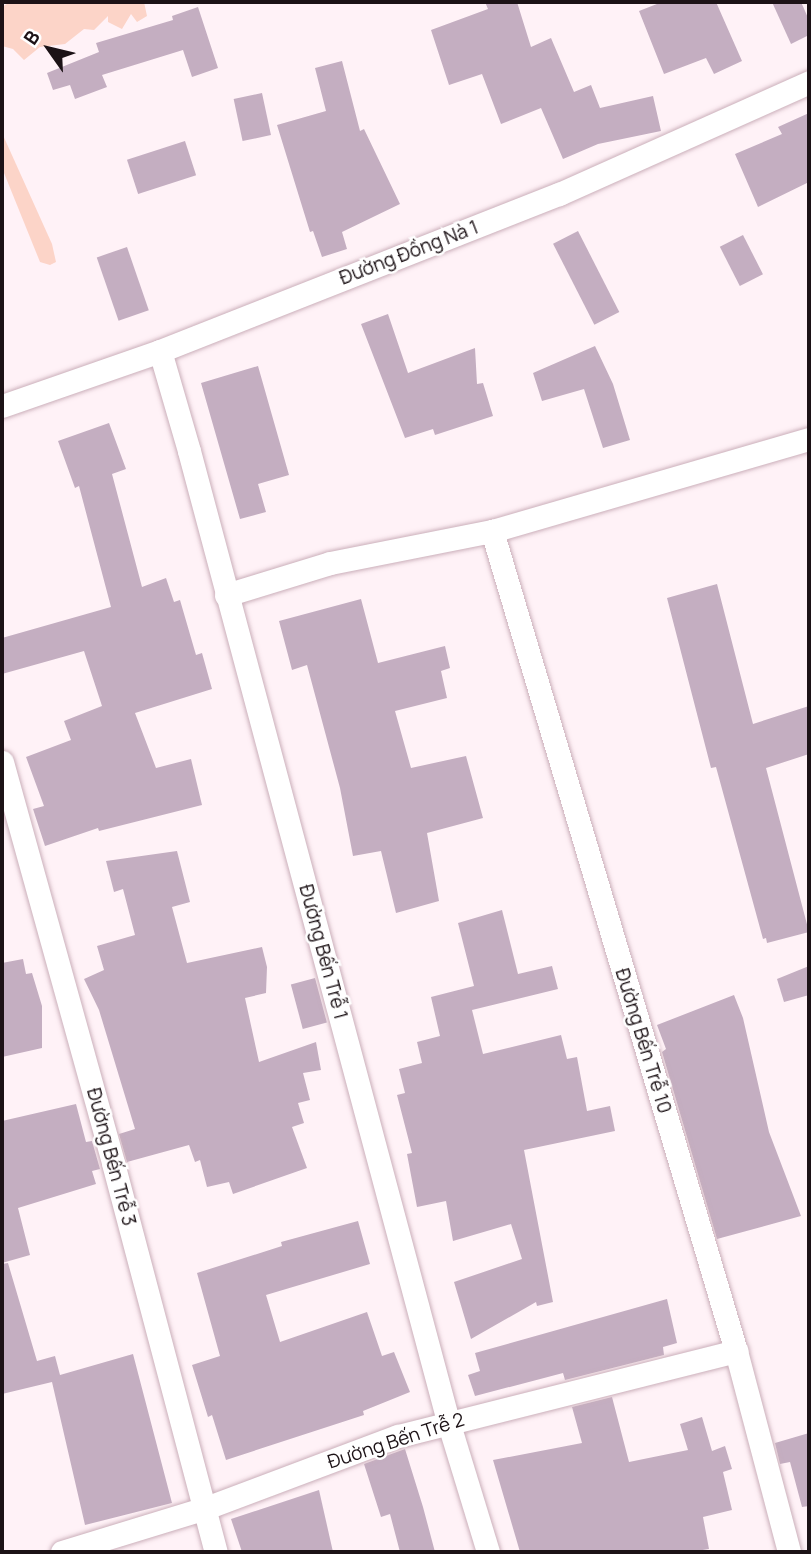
<!DOCTYPE html>
<html>
<head>
<meta charset="utf-8">
<style>
  body { margin:0 }
  #map { position:relative; width:811px; height:1554px; overflow:hidden; background:#fff2f7; font-family:Manrope,sans-serif }
  div>[style] { position:absolute }
  .green>* { inset:0; background:#fcd4c8 }
  .building>* { inset:0; background:#c4aec1; transform-origin:0 0 }
  .roads { filter:drop-shadow(0 0 2px #cbafba) drop-shadow(0 0 2px #cbafba) }
  .minor>* { height:23px; margin:-11.5px; padding:0 11.5px; transform-origin:11.5px; border-radius:11.5px; background:#fff }
  span { translate:-50% -50%; white-space:nowrap; text-align:center; line-height:1.15; -webkit-text-stroke:5px #fff; paint-order:stroke }
  .street-label { font-size:19px; color:#1c1216 }
  .frame { position:absolute; inset:0; border:4px solid #1c1216; pointer-events:none }
  .north { position:absolute; left:14px; top:14px; width:70px; height:70px; -webkit-text-stroke:5px #fff; paint-order:stroke; rotate:304deg; font-size:19px; font-weight:700; line-height:28px; text-align:center; color:#1c1216 }
  .north::after { content:''; display:block; margin:auto; width:24px; height:32px; background:#1c1216; clip-path:polygon(50% 0,100% 100%,50% 72%,0 100%) }
</style>
</head>
<body>
<div id="map">
  <div class="green">
    <div style="clip-path:polygon(10px 2px,144px 2px,147px 16px,137px 22px,131px 14px,122px 29px,108px 22px,108px 16px,94px 30px,84px 29px,65px 44px,40px 47px,24px 60px,13px 49px,2px 46px,2px 7px)"></div>
    <div style="clip-path:polygon(2px 133px,52px 244px,56px 262px,50px 265px,40px 262px,2px 168px)"></div>
  </div>
  <div class="building">
    <div style="clip-path:polygon(485px 2px,517px 2px,531px 47px,551px 38px,574px 92px,591px 85px,600px 108px,653px 96px,661px 131px,598px 144px,563px 159px,541px 108px,501px 124px,482px 74px,449px 85px,431px 30px,488px 9px)"></div>
    <div style="clip-path:polygon(662px 2px,716px 2px,742px 61px,714px 74px,706px 58px,664px 74px,639px 11px)"></div>
    <div style="clip-path:polygon(772px 2px,801px 2px,809px 20px,809px 35px,791px 44px)"></div>
    <div style="clip-path:polygon(198px 7px,218px 68px,192px 77px,183px 50px,102px 75px,107px 87px,75px 99px,70px 85px,53px 90px,47px 73px,99px 52px,96px 43px,173px 20px,172px 16px)"></div>
    <div style="clip-path:polygon(342px 61px,360px 131px,364px 129px,400px 204px,342px 232px,347px 249px,322px 257px,313px 231px,310px 232px,277px 125px,326px 111px,315px 68px)"></div>
    <div style="left:262px;top:93px;width:43px;height:29px;rotate:78deg"></div>
    <div style="clip-path:polygon(809px 113px,809px 182px,758px 207px,735px 154px,782px 134px,778px 127px)"></div>
    <div style="left:185px;top:141px;width:36px;height:61px;rotate:72deg"></div>
    <div style="left:578px;top:231px;width:91px;height:28px;rotate:63deg"></div>
    <div style="left:743px;top:235px;width:44px;height:26px;rotate:63deg"></div>
    <div style="left:127px;top:247px;width:67px;height:32px;rotate:71deg"></div>
    <div style="clip-path:polygon(388px 314px,408px 373px,475px 348px,477px 384px,483px 383px,493px 416px,435px 435px,433px 429px,405px 438px,361px 324px)"></div>
    <div style="clip-path:polygon(595px 346px,613px 384px,630px 440px,603px 448px,584px 389px,542px 401px,533px 373px)"></div>
    <div style="clip-path:polygon(258px 366px,289px 475px,258px 484px,266px 512px,240px 519px,201px 383px)"></div>
    <div style="clip-path:polygon(109px 423px,126px 469px,112px 474px,142px 587px,166px 578px,174px 602px,180px 600px,196px 655px,202px 653px,212px 689px,135px 713px,156px 768px,191px 759px,202px 805px,99px 831px,98px 828px,45px 846px,33px 809px,44px 806px,26px 757px,71px 740px,64px 721px,102px 706px,84px 651px,2px 674px,2px 638px,111px 607px,79px 486px,75px 488px,58px 441px)"></div>
    <div style="clip-path:polygon(717px 584px,753px 724px,809px 706px,809px 754px,766px 768px,809px 932px,767px 943px,766px 938px,763px 939px,716px 767px,711px 768px,667px 598px)"></div>
    <div style="clip-path:polygon(361px 599px,378px 663px,445px 646px,450px 668px,441px 671px,447px 698px,395px 711px,411px 768px,466px 756px,483px 818px,427px 833px,439px 901px,396px 913px,381px 851px,353px 856px,340px 788px,307px 665px,292px 670px,279px 621px)"></div>
    <div style="clip-path:polygon(177px 851px,190px 902px,172px 907px,187px 963px,262px 947px,267px 967px,266px 993px,245px 998px,259px 1062px,316px 1042px,321px 1070px,303px 1073px,310px 1100px,298px 1103px,304px 1123px,292px 1127px,307px 1168px,233px 1194px,229px 1182px,207px 1187px,200px 1160px,195px 1162px,189px 1145px,127px 1162px,119px 1134px,135px 1129px,99px 1010px,84px 979px,104px 970px,97px 946px,135px 935px,123px 889px,114px 892px,106px 861px)"></div>
    <div style="clip-path:polygon(502px 910px,518px 974px,552px 966px,558px 989px,472px 1010px,483px 1054px,561px 1035px,567px 1059px,577px 1057px,587px 1111px,610px 1106px,615px 1131px,524px 1150px,553px 1302px,537px 1306px,536px 1302px,471px 1339px,454px 1282px,522px 1259px,511px 1224px,453px 1241px,446px 1201px,417px 1207px,407px 1154px,412px 1153px,397px 1095px,405px 1093px,399px 1069px,422px 1063px,417px 1042px,440px 1036px,431px 997px,474px 986px,458px 923px)"></div>
    <div style="clip-path:polygon(23px 959px,26px 974px,32px 973px,42px 1006px,42px 1048px,2px 1057px,2px 963px)"></div>
    <div style="clip-path:polygon(809px 966px,809px 995px,784px 1002px,777px 979px)"></div>
    <div style="left:315px;top:978px;width:46px;height:25px;rotate:75deg"></div>
    <div style="clip-path:polygon(734px 995px,743px 1018px,769px 1132px,801px 1216px,717px 1239px,662px 1052px,666px 1049px,657px 1025px)"></div>
    <div style="clip-path:polygon(76px 1104px,86px 1142px,92px 1141px,100px 1169px,92px 1171px,96px 1184px,18px 1208px,30px 1255px,2px 1263px,2px 1121px)"></div>
    <div style="clip-path:polygon(358px 1221px,370px 1264px,266px 1295px,280px 1342px,367px 1312px,382px 1356px,394px 1352px,410px 1392px,363px 1411px,364px 1415px,226px 1460px,212px 1415px,208px 1417px,192px 1365px,220px 1356px,197px 1273px,282px 1246px,281px 1242px)"></div>
    <div style="clip-path:polygon(8px 1263px,37px 1361px,55px 1356px,60px 1375px,133px 1354px,172px 1503px,85px 1525px,52px 1382px,2px 1394px,2px 1264px)"></div>
    <div style="clip-path:polygon(667px 1299px,677px 1343px,663px 1347px,664px 1355px,565px 1380px,563px 1373px,475px 1396px,468px 1375px,480px 1371px,475px 1353px)"></div>
    <div style="clip-path:polygon(612px 1397px,629px 1462px,688px 1450px,680px 1424px,702px 1417px,712px 1451px,725px 1446px,732px 1469px,723px 1472px,732px 1510px,703px 1517px,709px 1549px,690px 1552px,520px 1552px,493px 1460px,582px 1443px,572px 1407px)"></div>
    <div style="clip-path:polygon(809px 1433px,809px 1506px,802px 1507px,790px 1462px,780px 1464px,775px 1443px)"></div>
    <div style="clip-path:polygon(405px 1449px,423px 1507px,435px 1552px,400px 1552px,390px 1514px,381px 1517px,364px 1464px)"></div>
    <div style="clip-path:polygon(319px 1490px,333px 1552px,242px 1552px,231px 1519px)"></div>
  </div>
  <div class="roads">
    <div class="minor">
      <div style="left:160px;top:351px;width:104px;rotate:73.8deg"></div>
      <div style="left:189px;top:451px;width:1004px;rotate:75.05deg"></div>
      <div style="left:448px;top:1421px;width:137px;rotate:73deg"></div>
      <div style="left:2px;top:406px;width:167px;rotate:-19.2deg"></div>
      <div style="left:160px;top:351px;width:429px;rotate:-21.5deg"></div>
      <div style="left:559px;top:194px;width:274px;rotate:-24.1deg"></div>
      <div style="left:492px;top:531px;width:856px;rotate:73.43deg"></div>
      <div style="left:736px;top:1351px;width:208px;rotate:75.2deg"></div>
      <div style="left:226px;top:595px;width:109px;rotate:-17.1deg"></div>
      <div style="left:330px;top:563px;width:165px;rotate:-11.2deg"></div>
      <div style="left:492px;top:531px;width:330px;rotate:-16.2deg"></div>
      <div style="left:2px;top:762px;width:416px;rotate:74.5deg"></div>
      <div style="left:113px;top:1163px;width:402px;rotate:75.2deg"></div>
      <div style="left:62px;top:1552px;width:151px;rotate:-17deg"></div>
      <div style="left:206px;top:1508px;width:205px;rotate:-20.6deg"></div>
      <div style="left:398px;top:1436px;width:349px;rotate:-14.1deg"></div>
    </div>
  </div>
  <div class="street-label">
    <span style="left:409px;top:253px;rotate:-21deg">Đường Đồng Nà 1</span>
    <span style="left:323px;top:952px;rotate:75deg">Đường Bến Trễ 1</span>
    <span style="left:643px;top:1041px;rotate:73deg">Đường Bến Trễ 10</span>
    <span style="left:111px;top:1157px;rotate:75deg">Đường Bến Trễ 3</span>
    <span style="left:396px;top:1441px;rotate:-18deg">Đường Bến Trễ 2</span>
  </div>
  <div class="frame"></div>
  <div class="north">B</div>
</div>
</body>
</html>
